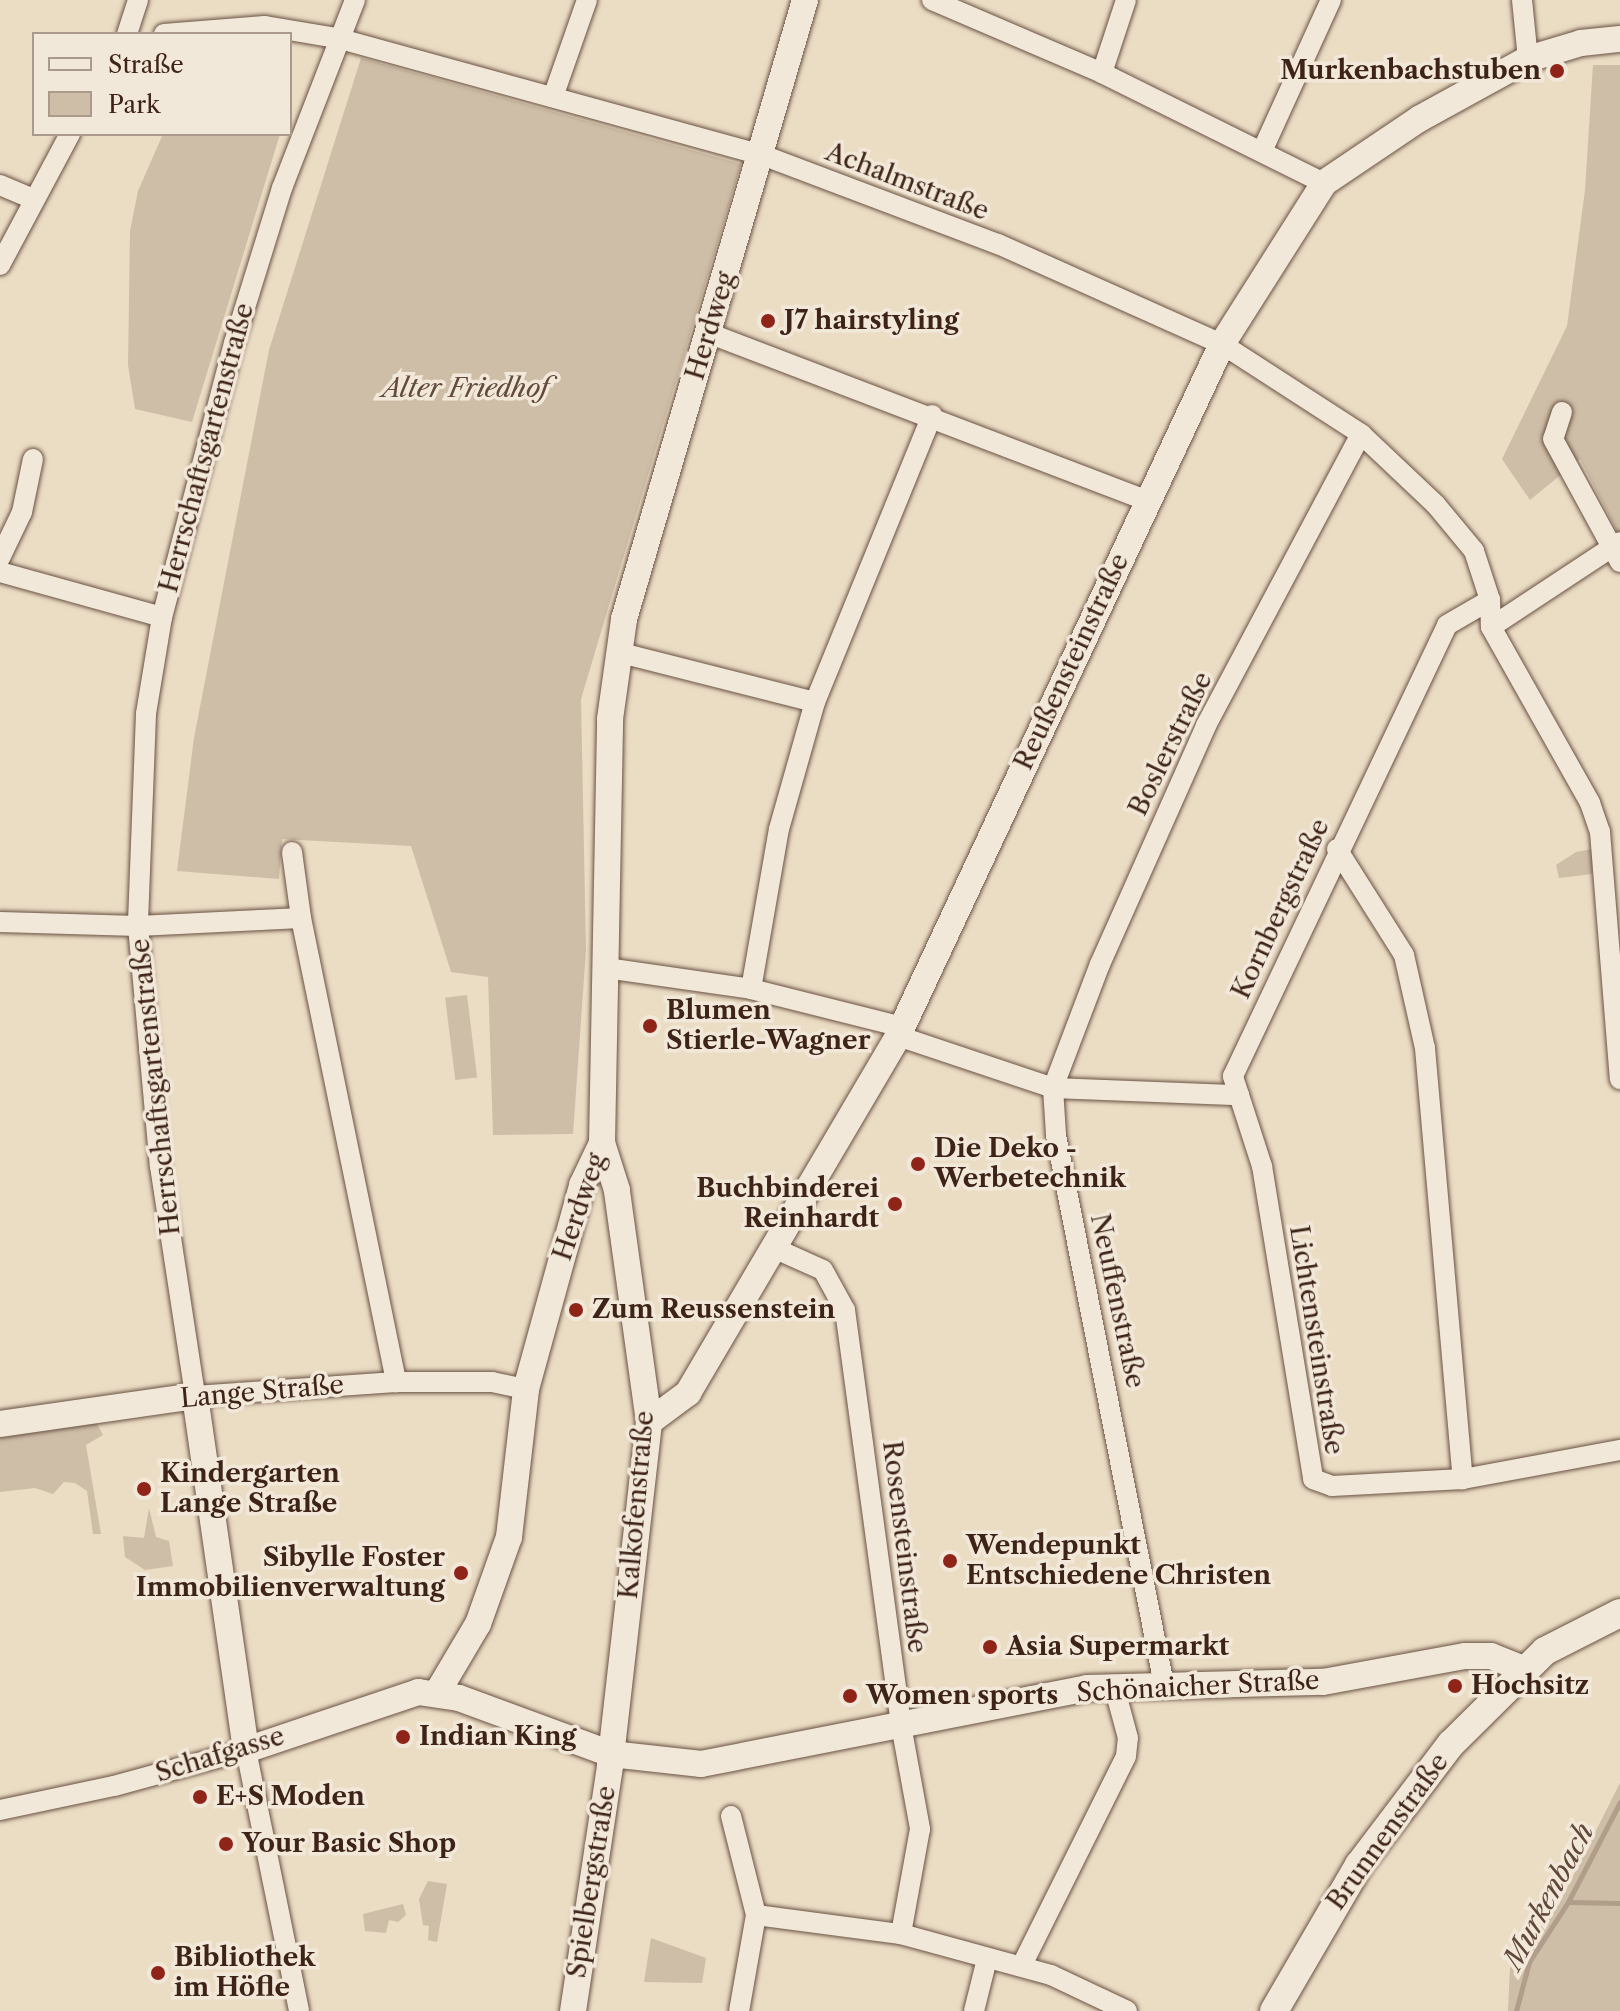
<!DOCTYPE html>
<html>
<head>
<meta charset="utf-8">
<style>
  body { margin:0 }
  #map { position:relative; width:1620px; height:2011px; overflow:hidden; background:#ebdcc4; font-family:"Libre Caslon Text",serif }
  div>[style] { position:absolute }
  .green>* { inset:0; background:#cebda7; transform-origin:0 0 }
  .stream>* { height:5px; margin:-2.5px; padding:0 2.5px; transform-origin:2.5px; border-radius:2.5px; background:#b09d8a }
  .roads { filter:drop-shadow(0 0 2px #695243) drop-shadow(0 0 2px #695243) }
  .minor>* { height:20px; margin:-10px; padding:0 10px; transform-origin:10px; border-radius:10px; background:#f2e8d9 }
  .tertiary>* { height:26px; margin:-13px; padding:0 13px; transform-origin:13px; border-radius:13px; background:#f2e8d9 }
  .secondary>* { height:28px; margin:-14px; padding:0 14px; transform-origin:14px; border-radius:14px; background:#f2e8d9 }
  .dots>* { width:22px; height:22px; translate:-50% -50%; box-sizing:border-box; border:4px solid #f2e8d9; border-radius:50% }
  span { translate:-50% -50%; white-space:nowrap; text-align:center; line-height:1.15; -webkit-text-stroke:7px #f2e8d9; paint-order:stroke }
  .poi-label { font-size:26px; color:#3e2418; font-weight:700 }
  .right { translate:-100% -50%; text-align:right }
  .left { translate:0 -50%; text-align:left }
  .street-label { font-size:26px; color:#3e2418 }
  .park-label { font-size:26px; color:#624a3c; font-style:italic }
  .water-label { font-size:28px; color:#60483a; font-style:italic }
  .legend { position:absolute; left:32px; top:32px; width:260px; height:104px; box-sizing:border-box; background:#f2e8d9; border:2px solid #aa9a8c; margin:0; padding:10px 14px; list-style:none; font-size:24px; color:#3e2418 }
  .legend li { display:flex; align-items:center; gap:16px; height:40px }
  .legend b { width:40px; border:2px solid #aa9a8c }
</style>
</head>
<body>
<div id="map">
  <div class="green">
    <div style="clip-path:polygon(361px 58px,741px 164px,581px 699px,586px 950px,573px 1134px,493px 1135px,488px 977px,451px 972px,411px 846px,282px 839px,279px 879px,177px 871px,194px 738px,269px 350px)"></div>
    <div style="clip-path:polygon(1593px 65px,1620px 65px,1620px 537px,1580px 459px,1530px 500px,1502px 459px,1567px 326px,1585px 190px)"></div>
    <div style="clip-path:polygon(163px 134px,280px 134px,192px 422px,135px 409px,128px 365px,130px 231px,138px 191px)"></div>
    <div style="clip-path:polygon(1592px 849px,1592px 874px,1559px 878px,1556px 865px,1576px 852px)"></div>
    <div style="left:467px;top:995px;width:83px;height:22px;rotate:83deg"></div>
    <div style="clip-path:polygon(96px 1422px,103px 1435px,86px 1445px,101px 1534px,93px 1534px,87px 1491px,75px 1483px,64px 1482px,53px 1494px,35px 1488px,0 1492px,0 1437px)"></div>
    <div style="clip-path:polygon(149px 1508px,156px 1537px,169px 1541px,173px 1566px,145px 1570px,125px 1557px,123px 1536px,144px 1538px)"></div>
    <div style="clip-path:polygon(1620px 1783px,1620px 2011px,1508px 2011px,1510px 1968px,1561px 1900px)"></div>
    <div style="clip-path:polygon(428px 1881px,447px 1884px,437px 1942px,428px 1940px,429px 1926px,423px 1925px,419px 1899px)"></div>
    <div style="clip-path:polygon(403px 1904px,406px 1915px,398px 1922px,389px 1920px,386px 1933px,365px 1931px,363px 1914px)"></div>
    <div style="clip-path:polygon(651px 1938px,706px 1958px,702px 1983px,644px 1982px)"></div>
  </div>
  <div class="stream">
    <div style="left:1569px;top:1902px;width:51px;rotate:1.1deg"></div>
    <div style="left:1516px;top:2011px;width:51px;rotate:-75.1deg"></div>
    <div style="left:1529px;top:1962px;width:72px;rotate:-57deg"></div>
    <div style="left:1568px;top:1902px;width:113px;rotate:-62.5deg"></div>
  </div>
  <div class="roads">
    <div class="minor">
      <div style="left:355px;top:0;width:202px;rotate:111.2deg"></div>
      <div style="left:282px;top:188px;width:162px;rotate:107.2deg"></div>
      <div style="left:234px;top:343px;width:283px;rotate:104.7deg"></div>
      <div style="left:162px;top:617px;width:98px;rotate:99.4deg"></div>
      <div style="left:146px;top:714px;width:212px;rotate:92.2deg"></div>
      <div style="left:138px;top:926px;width:241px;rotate:84.8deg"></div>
      <div style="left:160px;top:1166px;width:233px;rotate:81.3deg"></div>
      <div style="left:195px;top:1396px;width:201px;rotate:-4deg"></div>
      <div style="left:396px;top:1382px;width:96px"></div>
      <div style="left:492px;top:1382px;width:35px;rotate:12deg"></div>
      <div style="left:932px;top:0;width:185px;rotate:23.2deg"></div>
      <div style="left:1102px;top:73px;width:248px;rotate:26.4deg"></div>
      <div style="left:1522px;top:0;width:59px;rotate:84.2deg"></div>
      <div style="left:127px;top:34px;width:36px;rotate:-72deg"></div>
      <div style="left:164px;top:34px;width:101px;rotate:-4.5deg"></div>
      <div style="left:265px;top:26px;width:73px;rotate:9.5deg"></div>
      <div style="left:337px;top:38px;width:441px;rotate:15.4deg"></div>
      <div style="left:762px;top:155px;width:252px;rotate:20.7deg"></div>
      <div style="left:998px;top:244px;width:245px;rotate:24.1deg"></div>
      <div style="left:1222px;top:344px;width:166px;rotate:32.9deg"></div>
      <div style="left:1361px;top:434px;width:103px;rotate:43.4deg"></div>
      <div style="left:1436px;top:505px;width:60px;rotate:50.4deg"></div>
      <div style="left:1474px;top:551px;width:52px;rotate:71.9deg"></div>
      <div style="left:1490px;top:600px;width:27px;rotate:88deg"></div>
      <div style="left:1491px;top:627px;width:202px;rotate:60.6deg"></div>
      <div style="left:1590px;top:803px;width:31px;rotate:71deg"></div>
      <div style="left:1600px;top:832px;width:248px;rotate:85.4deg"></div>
      <div style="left:1102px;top:73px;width:77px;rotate:-71.8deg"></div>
      <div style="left:553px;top:97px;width:103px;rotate:-70.7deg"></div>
      <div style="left:1263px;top:149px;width:164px;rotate:-65.5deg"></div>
      <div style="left:0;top:185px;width:36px;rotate:23deg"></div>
      <div style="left:0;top:265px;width:149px;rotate:-61.9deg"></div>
      <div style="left:708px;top:333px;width:469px;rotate:20.9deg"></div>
      <div style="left:1562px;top:412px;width:28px;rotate:108deg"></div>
      <div style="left:1553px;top:439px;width:140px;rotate:61.4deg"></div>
      <div style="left:1361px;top:434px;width:331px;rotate:118deg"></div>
      <div style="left:1206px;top:726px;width:261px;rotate:114deg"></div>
      <div style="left:1100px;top:964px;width:133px;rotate:110.8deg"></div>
      <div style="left:1053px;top:1088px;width:186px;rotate:2.2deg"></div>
      <div style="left:1239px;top:1095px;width:20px;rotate:-108deg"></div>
      <div style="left:1233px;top:1076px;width:499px;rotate:-64.6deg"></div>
      <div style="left:1447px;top:625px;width:50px;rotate:-30.2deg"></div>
      <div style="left:0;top:558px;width:51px;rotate:-64.4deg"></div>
      <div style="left:22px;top:512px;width:54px;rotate:-78.3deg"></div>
      <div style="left:0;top:572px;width:168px;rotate:15.5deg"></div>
      <div style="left:1491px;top:627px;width:154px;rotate:-33.4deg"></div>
      <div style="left:617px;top:652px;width:204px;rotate:14.2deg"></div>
      <div style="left:1337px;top:849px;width:125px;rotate:57.7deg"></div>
      <div style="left:1404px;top:955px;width:95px;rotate:77.3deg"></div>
      <div style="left:1425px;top:1048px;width:433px;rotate:85deg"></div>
      <div style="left:292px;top:852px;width:67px;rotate:82.2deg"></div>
      <div style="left:0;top:922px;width:138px;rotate:1.7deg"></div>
      <div style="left:138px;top:926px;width:163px;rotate:-2.8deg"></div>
      <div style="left:301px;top:918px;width:474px;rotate:78.4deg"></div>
      <div style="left:606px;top:968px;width:147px;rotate:8.2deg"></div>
      <div style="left:751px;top:989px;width:156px;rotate:14.1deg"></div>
      <div style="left:751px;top:989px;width:162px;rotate:-80.1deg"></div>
      <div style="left:779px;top:829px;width:132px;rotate:-74.2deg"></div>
      <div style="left:815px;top:702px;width:310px;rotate:-67.8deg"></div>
      <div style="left:898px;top:1036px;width:163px;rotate:18.5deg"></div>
      <div style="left:1053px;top:1088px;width:47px;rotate:86.3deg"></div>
      <div style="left:1056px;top:1135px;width:561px;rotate:78.89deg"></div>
      <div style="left:1239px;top:1095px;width:75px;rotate:72.1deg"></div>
      <div style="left:1262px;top:1166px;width:317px;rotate:80.7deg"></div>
      <div style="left:1313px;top:1479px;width:20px;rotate:20deg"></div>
      <div style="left:1332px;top:1486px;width:131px;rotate:-3.1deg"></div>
      <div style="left:1463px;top:1479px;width:160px;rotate:-10.5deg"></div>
      <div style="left:776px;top:1249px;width:51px;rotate:24.1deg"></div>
      <div style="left:823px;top:1270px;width:46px;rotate:61.2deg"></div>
      <div style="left:845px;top:1310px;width:419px;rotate:82.3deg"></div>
      <div style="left:901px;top:1725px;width:106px;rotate:79.6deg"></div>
      <div style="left:920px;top:1829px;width:107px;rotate:100.3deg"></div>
      <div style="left:0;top:1810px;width:116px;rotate:-11.9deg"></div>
      <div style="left:114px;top:1786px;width:137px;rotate:-15.3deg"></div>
      <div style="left:246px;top:1750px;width:266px;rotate:78.5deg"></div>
      <div style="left:731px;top:1816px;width:102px;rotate:75.8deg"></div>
      <div style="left:756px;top:1915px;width:97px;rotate:100deg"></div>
      <div style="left:756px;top:1915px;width:146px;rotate:7.5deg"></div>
      <div style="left:901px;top:1934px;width:156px;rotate:15.3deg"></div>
      <div style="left:1051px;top:1975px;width:84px;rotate:25.3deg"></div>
      <div style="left:1022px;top:1965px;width:233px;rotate:-63.5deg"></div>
      <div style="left:1126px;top:1756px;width:18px;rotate:-84deg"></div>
      <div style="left:1128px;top:1738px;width:54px;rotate:-105.1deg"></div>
      <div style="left:974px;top:2011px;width:54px;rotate:-76deg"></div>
    </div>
    <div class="tertiary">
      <div style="left:649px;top:1422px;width:49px;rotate:-36.6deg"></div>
      <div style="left:688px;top:1393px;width:414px;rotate:-59.5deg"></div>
      <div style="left:898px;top:1036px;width:764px;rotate:-64.91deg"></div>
      <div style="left:1222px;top:344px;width:191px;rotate:-57.6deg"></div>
      <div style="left:1324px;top:183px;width:115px;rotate:-34deg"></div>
      <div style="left:1419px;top:119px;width:124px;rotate:-28.8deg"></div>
      <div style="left:1528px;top:59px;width:55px;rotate:-16.8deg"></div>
      <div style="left:1581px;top:43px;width:39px;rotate:-6deg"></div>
      <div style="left:0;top:1424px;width:197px;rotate:-8.2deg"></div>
      <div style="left:195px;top:1396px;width:358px;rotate:81.8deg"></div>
      <div style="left:246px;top:1750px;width:182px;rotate:-18.6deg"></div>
      <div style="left:418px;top:1692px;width:41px;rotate:8.3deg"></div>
      <div style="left:459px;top:1698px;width:162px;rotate:20.2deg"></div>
      <div style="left:611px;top:1754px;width:91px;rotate:6.3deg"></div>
      <div style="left:701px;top:1764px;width:393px;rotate:-11.1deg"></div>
      <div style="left:1087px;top:1688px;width:236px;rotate:-1.5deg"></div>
      <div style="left:1323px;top:1682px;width:144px;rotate:-10.4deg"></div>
      <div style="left:1465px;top:1656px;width:26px"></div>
      <div style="left:1491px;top:1656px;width:35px;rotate:22deg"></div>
      <div style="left:437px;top:1693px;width:80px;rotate:-59.3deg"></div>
      <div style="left:478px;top:1624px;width:92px;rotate:-70.4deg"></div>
      <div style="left:509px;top:1537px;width:149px;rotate:-83.4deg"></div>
      <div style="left:526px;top:1389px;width:212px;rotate:-74.6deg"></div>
      <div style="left:582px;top:1185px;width:47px;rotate:-64.5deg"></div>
      <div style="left:602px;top:1143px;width:424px;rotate:-88.9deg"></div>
      <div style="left:610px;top:719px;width:101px;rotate:-82deg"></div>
      <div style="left:624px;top:619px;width:645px;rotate:-73.7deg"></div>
      <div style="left:573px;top:2011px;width:249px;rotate:-81.4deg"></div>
      <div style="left:610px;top:1765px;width:345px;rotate:-83.5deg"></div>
      <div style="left:649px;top:1422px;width:234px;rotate:-97.9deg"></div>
      <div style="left:617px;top:1190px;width:49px;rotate:-107.7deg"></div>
    </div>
    <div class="secondary">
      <div style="left:1274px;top:2011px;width:169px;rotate:-59.8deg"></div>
      <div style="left:1359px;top:1865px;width:152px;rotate:-52.8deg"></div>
      <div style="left:1451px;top:1744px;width:132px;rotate:-44.7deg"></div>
      <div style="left:1545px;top:1651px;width:84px;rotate:-26.9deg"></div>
    </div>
  </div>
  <div class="dots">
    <div style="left:1557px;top:71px;background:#8f2418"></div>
    <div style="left:768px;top:321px;background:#8f2418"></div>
    <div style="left:650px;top:1026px;background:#8f2418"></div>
    <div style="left:918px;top:1164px;background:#8f2418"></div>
    <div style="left:895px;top:1204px;background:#8f2418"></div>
    <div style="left:576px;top:1310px;background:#8f2418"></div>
    <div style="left:144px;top:1489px;background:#8f2418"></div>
    <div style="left:950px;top:1561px;background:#8f2418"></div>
    <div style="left:461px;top:1573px;background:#8f2418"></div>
    <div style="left:990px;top:1647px;background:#8f2418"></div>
    <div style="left:1455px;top:1686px;background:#8f2418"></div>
    <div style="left:850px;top:1696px;background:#8f2418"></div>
    <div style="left:403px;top:1737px;background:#8f2418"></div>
    <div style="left:200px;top:1797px;background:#8f2418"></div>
    <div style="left:226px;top:1844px;background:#8f2418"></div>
    <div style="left:158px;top:1973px;background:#8f2418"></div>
  </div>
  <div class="poi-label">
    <span class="right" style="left:1541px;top:71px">Murkenbachstuben</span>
    <span class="left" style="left:784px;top:321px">J7 hairstyling</span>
    <span class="left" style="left:666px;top:1026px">Blumen<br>Stierle-Wagner</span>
    <span class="left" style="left:934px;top:1164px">Die Deko -<br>Werbetechnik</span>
    <span class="right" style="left:879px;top:1204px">Buchbinderei<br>Reinhardt</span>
    <span class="left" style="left:592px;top:1310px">Zum Reussenstein</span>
    <span class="left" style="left:160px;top:1489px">Kindergarten<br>Lange Straße</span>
    <span class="left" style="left:966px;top:1561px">Wendepunkt<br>Entschiedene Christen</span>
    <span class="right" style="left:445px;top:1573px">Sibylle Foster<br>Immobilienverwaltung</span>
    <span class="left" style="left:1006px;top:1647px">Asia Supermarkt</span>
    <span class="left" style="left:1471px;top:1686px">Hochsitz</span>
    <span class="left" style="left:866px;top:1696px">Women sports</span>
    <span class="left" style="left:419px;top:1737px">Indian King</span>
    <span class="left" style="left:216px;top:1797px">E+S Moden</span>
    <span class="left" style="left:242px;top:1844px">Your Basic Shop</span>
    <span class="left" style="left:174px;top:1973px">Bibliothek<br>im Höfle</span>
  </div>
  <div class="street-label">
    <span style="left:907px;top:182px;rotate:21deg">Achalmstraße</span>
    <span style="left:711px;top:326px;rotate:-73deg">Herdweg</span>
    <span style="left:207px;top:448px;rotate:-75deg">Herrschaftsgartenstraße</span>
    <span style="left:1072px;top:662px;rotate:-65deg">Reußensteinstraße</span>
    <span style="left:1171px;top:744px;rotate:-64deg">Boslerstraße</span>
    <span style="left:1281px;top:909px;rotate:-65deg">Kornbergstraße</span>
    <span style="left:156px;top:1087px;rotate:-96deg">Herrschaftsgartenstraße</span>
    <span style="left:580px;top:1207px;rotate:-71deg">Herdweg</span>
    <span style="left:1117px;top:1301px;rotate:78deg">Neuffenstraße</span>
    <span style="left:1316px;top:1340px;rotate:81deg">Lichtensteinstraße</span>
    <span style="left:262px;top:1392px;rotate:-5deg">Lange Straße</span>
    <span style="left:637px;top:1505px;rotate:-85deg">Kalkofenstraße</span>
    <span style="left:904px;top:1547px;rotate:83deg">Rosensteinstraße</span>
    <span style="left:1198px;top:1687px;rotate:-3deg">Schönaicher Straße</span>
    <span style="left:220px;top:1755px;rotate:-17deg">Schafgasse</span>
    <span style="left:1388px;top:1832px;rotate:-54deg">Brunnenstraße</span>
    <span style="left:592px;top:1882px;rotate:-81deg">Spielbergstraße</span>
  </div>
  <div class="park-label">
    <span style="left:465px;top:389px">Alter Friedhof</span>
  </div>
  <div class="water-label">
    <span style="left:1548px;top:1896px;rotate:-62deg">Murkenbach</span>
  </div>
  <ul class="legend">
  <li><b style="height:10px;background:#f2e8d9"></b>Straße</li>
  <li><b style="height:22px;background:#cebda7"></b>Park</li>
  </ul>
</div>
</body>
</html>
